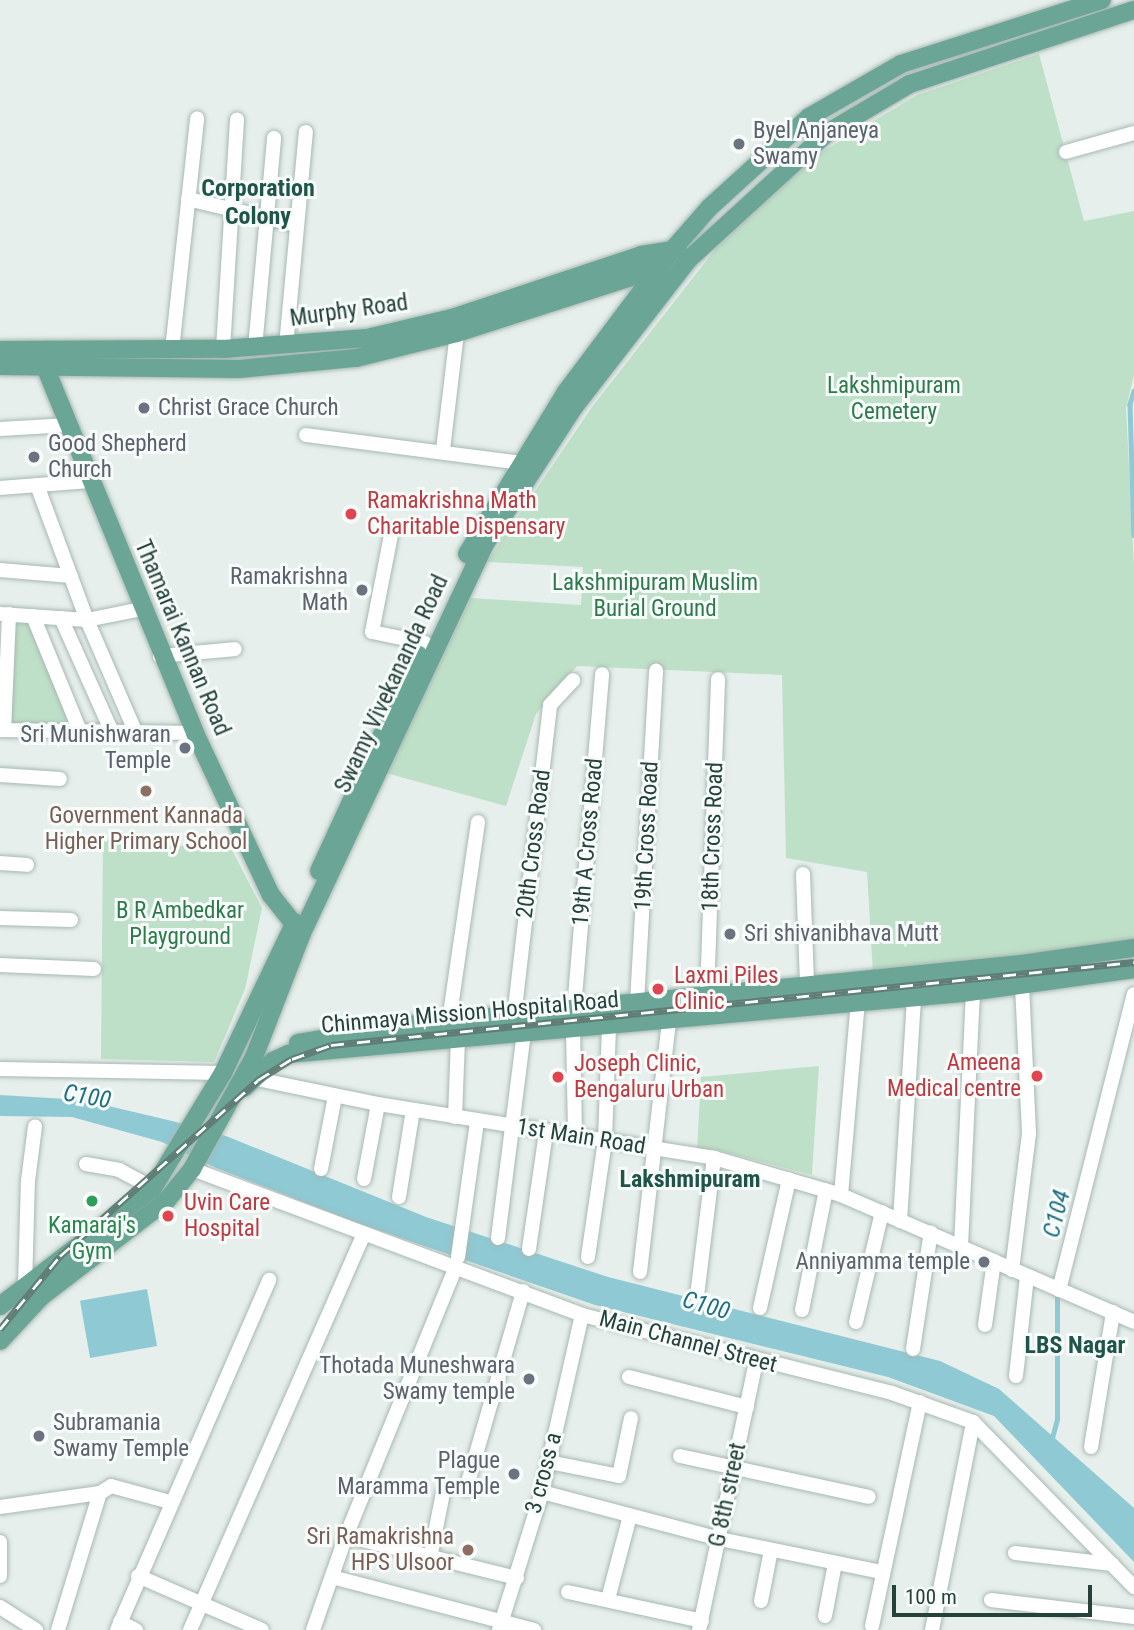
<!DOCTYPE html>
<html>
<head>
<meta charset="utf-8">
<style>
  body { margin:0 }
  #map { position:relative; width:1134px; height:1630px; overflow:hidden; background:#e6efeb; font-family:"Roboto Condensed",sans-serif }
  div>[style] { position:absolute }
  .green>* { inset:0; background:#bfe0c8 }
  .water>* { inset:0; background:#8ec9d4; transform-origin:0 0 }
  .stream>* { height:4.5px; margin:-2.25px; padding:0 2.25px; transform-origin:2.25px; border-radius:2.25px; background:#8ec9d4 }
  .roads { filter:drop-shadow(0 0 2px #a8b8b2) drop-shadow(0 0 2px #a8b8b2) }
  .minor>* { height:14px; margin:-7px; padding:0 7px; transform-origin:7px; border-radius:7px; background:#fff }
  .major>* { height:18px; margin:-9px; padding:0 9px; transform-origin:9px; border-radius:9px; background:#6aa596 }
  .rail>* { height:7px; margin-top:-3.5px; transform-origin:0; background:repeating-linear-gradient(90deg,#f7fbf9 0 13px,#5f7d75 0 26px); box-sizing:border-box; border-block:2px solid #5f7d75 }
  .dots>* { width:19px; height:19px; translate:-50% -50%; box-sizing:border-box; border:4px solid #f7fbf9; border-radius:50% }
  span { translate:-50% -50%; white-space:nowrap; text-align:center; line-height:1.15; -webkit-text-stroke:6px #f7fbf9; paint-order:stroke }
  .worship-label { font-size:23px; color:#5b616d }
  .left { translate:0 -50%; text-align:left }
  .right { translate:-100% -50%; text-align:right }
  .street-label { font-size:23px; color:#24423a }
  .park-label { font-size:23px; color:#2d7a4b }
  .health-label { font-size:23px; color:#be3a42 }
  .education-label { font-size:23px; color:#785e54 }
  .leisure-label { font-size:23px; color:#27864d }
  .neighbourhood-label { font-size:24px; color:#1f5548; font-weight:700 }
  .water-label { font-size:24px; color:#1c6f80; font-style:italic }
  .scale { position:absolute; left:892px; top:1585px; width:200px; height:32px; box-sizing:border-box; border:4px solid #24423a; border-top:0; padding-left:9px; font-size:21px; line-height:24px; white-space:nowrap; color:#24423a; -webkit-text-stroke:5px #f7fbf9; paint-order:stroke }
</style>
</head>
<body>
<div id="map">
  <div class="green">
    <div style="clip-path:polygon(1039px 54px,1084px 221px,1134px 211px,1134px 375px,1126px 408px,1134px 565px,1134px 939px,1019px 958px,873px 973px,867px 872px,786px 858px,782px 675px,577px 666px,536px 714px,506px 806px,386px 773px,471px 598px,581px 605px,583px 567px,487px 562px,592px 407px,717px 247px,817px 155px,917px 95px)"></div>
    <div style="clip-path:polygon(15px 621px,28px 622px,69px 722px,10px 726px)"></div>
    <div style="clip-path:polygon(103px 839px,232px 850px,262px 908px,245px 989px,214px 1062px,101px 1059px)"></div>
    <div style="clip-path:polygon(819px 1066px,812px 1175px,713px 1149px,697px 1149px,701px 1077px)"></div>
  </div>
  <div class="water">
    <div style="clip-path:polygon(0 1095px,83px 1100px,172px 1121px,226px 1136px,426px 1217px,608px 1277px,940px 1361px,999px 1389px,1134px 1508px,1134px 1562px,994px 1416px,888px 1377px,595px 1305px,355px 1222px,216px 1168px,162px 1142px,72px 1117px,0 1116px)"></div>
    <div style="left:147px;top:1289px;width:58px;height:68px;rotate:80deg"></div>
  </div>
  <div class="stream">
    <div style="left:1134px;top:391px;width:14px;rotate:107deg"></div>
    <div style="left:1130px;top:404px;width:131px;rotate:88.3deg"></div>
    <div style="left:1052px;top:1438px;width:20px;rotate:-75deg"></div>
    <div style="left:1057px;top:1419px;width:125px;rotate:-90deg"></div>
  </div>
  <div class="roads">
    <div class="minor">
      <div style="left:1066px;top:152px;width:71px;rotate:-15.6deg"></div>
      <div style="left:188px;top:199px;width:112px;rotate:13.4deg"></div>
      <div style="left:286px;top:346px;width:215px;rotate:-84.7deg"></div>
      <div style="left:255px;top:348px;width:211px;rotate:-84.8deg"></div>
      <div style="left:223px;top:349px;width:230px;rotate:-86.5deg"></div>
      <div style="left:172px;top:350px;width:233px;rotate:-83.8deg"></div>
      <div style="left:0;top:429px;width:69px;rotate:-3.3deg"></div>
      <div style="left:306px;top:435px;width:226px;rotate:7.4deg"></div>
      <div style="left:443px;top:450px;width:118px;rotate:-83.2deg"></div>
      <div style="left:37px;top:485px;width:144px;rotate:69.7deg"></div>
      <div style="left:87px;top:620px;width:121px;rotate:66.6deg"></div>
      <div style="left:0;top:488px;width:90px;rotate:-4.4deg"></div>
      <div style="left:392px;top:530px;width:104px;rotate:101.1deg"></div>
      <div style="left:372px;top:632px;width:54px;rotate:11.7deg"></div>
      <div style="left:0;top:570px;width:71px;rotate:4.8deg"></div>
      <div style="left:0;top:614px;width:87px;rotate:3.9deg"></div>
      <div style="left:87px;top:620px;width:55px;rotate:-11.5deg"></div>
      <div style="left:33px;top:616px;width:122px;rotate:67.8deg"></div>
      <div style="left:61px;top:618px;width:123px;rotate:65.9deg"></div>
      <div style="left:160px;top:656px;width:75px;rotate:-5.3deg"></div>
      <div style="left:0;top:730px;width:195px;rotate:0.9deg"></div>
      <div style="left:4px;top:730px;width:116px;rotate:-87.5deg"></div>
      <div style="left:0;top:775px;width:60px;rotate:3.8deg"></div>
      <div style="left:0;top:863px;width:27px;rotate:4deg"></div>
      <div style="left:803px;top:874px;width:111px;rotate:87.9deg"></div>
      <div style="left:0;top:918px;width:71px;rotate:1.6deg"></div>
      <div style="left:0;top:965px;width:94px;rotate:2.4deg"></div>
      <div style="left:707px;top:995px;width:316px;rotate:-88deg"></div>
      <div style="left:637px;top:1002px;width:332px;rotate:-86.7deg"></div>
      <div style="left:574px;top:1009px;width:336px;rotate:-85.2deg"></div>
      <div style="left:514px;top:1017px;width:314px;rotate:-83.4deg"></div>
      <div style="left:550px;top:705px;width:34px;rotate:-47deg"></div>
      <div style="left:449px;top:1021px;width:201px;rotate:-81.7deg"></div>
      <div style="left:573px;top:1029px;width:107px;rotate:88.9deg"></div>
      <div style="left:0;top:1069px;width:223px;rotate:1deg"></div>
      <div style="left:252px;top:1078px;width:129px;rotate:11.7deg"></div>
      <div style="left:378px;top:1104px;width:340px;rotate:9.1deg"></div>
      <div style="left:714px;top:1158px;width:132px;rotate:16.2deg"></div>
      <div style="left:841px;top:1195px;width:319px;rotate:23.4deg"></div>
      <div style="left:455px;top:1117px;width:77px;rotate:-87.8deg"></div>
      <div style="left:86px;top:1164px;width:34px;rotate:10deg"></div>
      <div style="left:119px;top:1170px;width:38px;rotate:28deg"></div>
      <div style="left:192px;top:1169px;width:416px;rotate:20.5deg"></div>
      <div style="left:582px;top:1315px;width:320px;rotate:14.1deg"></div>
      <div style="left:892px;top:1393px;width:86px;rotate:19.7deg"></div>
      <div style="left:973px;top:1422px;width:231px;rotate:45.7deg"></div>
      <div style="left:321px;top:1169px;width:74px;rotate:-79.1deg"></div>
      <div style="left:364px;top:1179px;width:76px;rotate:-79.4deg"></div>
      <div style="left:841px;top:1195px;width:195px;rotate:-85deg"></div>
      <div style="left:399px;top:1197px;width:88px;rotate:-80.9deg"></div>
      <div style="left:900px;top:1221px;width:224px;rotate:-86.4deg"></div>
      <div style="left:498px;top:1238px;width:207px;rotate:-82.8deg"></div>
      <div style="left:961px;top:1246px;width:254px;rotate:-87.3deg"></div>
      <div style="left:529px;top:1249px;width:118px;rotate:-81.7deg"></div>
      <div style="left:458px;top:1257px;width:137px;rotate:-82deg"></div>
      <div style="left:588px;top:1257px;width:117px;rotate:-81.7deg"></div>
      <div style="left:605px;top:1141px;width:115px;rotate:-88deg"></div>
      <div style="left:1012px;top:1270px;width:138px;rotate:-82.9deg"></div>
      <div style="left:1029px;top:1133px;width:169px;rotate:-92.7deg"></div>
      <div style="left:640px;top:1272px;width:254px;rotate:-83.4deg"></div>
      <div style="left:25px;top:1286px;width:105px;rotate:-88.4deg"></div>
      <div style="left:28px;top:1181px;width:55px;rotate:-82.7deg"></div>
      <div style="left:1059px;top:1290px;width:305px;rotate:-75.8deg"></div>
      <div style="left:697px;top:1296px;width:139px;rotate:-83deg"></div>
      <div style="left:760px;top:1308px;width:132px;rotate:-77.3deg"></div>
      <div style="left:802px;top:1310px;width:122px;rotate:-78.7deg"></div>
      <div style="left:856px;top:1322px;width:113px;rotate:-76.7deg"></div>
      <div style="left:985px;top:1325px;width:65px;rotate:-82deg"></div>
      <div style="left:913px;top:1349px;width:118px;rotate:-81.3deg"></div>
      <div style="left:1016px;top:1376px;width:101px;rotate:-83.7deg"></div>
      <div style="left:629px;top:1377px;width:122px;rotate:14.3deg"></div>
      <div style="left:1091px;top:1447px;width:137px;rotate:-80.7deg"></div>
      <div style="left:680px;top:1456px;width:193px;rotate:12.2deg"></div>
      <div style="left:549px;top:1462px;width:71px;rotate:11.3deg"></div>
      <div style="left:619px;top:1476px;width:59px;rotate:-78.3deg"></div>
      <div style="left:466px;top:1489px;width:206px;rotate:-73.9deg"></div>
      <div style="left:542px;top:1492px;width:184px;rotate:14.8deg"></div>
      <div style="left:720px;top:1539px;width:164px;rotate:11.6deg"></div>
      <div style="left:0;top:1507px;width:101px;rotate:-8deg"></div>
      <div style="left:346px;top:1536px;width:176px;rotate:13.8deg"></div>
      <div style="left:0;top:1542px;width:34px;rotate:90deg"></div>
      <div style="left:1015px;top:1553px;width:98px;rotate:6.5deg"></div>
      <div style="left:430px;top:1558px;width:66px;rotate:-78.7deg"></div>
      <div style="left:138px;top:1576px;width:135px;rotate:23.5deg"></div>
      <div style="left:332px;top:1577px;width:209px;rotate:14.7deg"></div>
      <div style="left:568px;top:1592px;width:137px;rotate:12.2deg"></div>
      <div style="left:608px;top:1599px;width:86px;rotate:-75.2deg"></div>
      <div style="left:991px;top:1600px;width:144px;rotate:6.8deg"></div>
      <div style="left:761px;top:1601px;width:52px;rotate:-78.9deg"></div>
      <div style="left:0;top:1607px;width:43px;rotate:32.6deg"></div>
      <div style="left:825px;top:1616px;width:54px;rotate:-79.3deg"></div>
      <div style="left:120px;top:1622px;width:18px;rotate:27deg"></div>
      <div style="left:872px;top:1626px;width:229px;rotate:-77.9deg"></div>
      <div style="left:58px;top:1630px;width:143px;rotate:-73deg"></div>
      <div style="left:100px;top:1493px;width:13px;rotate:-32deg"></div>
      <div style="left:111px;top:1486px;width:61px;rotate:15.2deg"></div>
      <div style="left:117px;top:1630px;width:382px;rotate:-66.5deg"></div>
      <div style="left:190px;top:1630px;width:431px;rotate:-66.3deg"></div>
      <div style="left:313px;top:1630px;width:100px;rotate:-70.7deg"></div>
      <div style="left:346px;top:1536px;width:291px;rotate:-67.8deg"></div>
      <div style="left:499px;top:1630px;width:145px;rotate:-72.7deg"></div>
      <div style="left:542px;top:1492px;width:181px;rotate:-77.3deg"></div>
      <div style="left:699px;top:1630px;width:275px;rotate:-78deg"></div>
      <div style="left:932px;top:1630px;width:212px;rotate:-78.8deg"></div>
    </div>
    <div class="major">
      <div style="left:0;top:350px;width:223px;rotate:-0.3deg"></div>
      <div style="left:223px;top:349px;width:144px;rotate:-4.4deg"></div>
      <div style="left:367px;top:338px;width:87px;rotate:-13.2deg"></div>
      <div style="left:452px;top:318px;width:199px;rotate:-18.4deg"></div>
      <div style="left:641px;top:255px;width:37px;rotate:-9deg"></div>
      <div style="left:41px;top:357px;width:406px;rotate:67.7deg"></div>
      <div style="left:195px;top:733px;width:179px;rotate:64.9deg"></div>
      <div style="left:271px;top:895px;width:48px;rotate:51.7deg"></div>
      <div style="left:0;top:366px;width:239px;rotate:0.7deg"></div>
      <div style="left:239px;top:369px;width:118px;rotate:-5.4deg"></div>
      <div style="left:356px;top:358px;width:104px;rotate:-13.9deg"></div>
      <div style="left:457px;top:333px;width:212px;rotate:-17.8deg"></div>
      <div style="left:467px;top:554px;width:190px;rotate:-58.6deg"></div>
      <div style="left:566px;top:392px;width:181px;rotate:-53.1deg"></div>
      <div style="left:675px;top:247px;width:52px;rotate:-48.9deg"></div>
      <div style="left:709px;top:208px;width:135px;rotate:-42.3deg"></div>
      <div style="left:809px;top:117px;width:106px;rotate:-29.9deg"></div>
      <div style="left:901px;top:64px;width:211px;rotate:-17.7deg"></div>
      <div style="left:319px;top:871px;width:238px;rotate:-65.2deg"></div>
      <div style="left:298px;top:1043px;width:111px;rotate:-9.3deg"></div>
      <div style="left:408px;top:1025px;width:616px;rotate:-5.68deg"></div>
      <div style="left:1021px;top:964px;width:114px;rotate:-8.1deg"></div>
      <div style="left:244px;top:1088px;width:40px;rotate:-43deg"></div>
      <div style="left:273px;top:1061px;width:17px;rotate:-25deg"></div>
      <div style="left:288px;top:1054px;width:677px;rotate:-5.17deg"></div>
      <div style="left:962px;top:993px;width:174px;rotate:-7.9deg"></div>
      <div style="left:0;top:1306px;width:193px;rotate:-37.6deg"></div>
      <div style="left:153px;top:1188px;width:135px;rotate:-58.7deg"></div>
      <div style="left:223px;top:1073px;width:167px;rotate:-64.5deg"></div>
      <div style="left:0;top:1341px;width:62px;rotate:-47deg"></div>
      <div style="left:42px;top:1296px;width:158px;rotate:-37.5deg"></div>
      <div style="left:167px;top:1200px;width:40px;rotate:-51deg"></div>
      <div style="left:192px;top:1169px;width:128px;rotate:-61deg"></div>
      <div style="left:254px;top:1057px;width:133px;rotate:-68.8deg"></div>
      <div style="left:302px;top:933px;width:430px;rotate:-64.8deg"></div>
      <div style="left:485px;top:544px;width:163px;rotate:-57deg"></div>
      <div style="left:574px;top:407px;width:187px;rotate:-52.2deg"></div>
      <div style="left:689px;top:259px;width:187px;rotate:-42.4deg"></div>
      <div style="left:827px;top:133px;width:96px;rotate:-30.6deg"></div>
      <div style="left:910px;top:84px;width:236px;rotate:-18.3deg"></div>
    </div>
  </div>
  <div class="rail">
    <div style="left:0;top:1329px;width:94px;rotate:-50.6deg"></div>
    <div style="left:60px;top:1256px;width:265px;rotate:-41.6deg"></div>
    <div style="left:258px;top:1080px;width:40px;rotate:-32deg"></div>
    <div style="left:292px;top:1059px;width:41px;rotate:-19.7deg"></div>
    <div style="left:331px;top:1045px;width:807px;rotate:-5.9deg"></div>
  </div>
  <div class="dots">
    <div style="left:739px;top:144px;background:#6b7280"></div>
    <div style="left:144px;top:408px;background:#6b7280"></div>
    <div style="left:34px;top:457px;background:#6b7280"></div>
    <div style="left:351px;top:514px;background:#e0444e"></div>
    <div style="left:362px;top:590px;background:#6b7280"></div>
    <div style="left:185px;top:748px;background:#6b7280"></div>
    <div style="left:146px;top:791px;background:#8d6e63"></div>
    <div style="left:730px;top:934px;background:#6b7280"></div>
    <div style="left:658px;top:989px;background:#e0444e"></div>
    <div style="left:1037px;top:1076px;background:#e0444e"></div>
    <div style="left:558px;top:1077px;background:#e0444e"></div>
    <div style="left:92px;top:1201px;background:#2e9e5b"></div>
    <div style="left:168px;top:1216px;background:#e0444e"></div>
    <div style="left:984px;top:1262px;background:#6b7280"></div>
    <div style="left:529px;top:1379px;background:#6b7280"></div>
    <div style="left:39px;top:1436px;background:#6b7280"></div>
    <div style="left:514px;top:1474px;background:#6b7280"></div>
    <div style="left:468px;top:1550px;background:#8d6e63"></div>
  </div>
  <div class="worship-label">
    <span class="left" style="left:753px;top:144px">Byel Anjaneya<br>Swamy</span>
    <span class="left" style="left:158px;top:408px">Christ Grace Church</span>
    <span class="left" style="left:48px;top:457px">Good Shepherd<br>Church</span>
    <span class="right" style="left:348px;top:590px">Ramakrishna<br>Math</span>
    <span class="right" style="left:171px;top:748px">Sri Munishwaran<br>Temple</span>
    <span class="left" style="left:744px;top:934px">Sri shivanibhava Mutt</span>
    <span class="right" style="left:970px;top:1262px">Anniyamma temple</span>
    <span class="right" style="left:515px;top:1379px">Thotada Muneshwara<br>Swamy temple</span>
    <span class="left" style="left:53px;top:1436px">Subramania<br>Swamy Temple</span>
    <span class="right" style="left:500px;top:1474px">Plague<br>Maramma Temple</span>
  </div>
  <div class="street-label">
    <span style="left:349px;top:311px;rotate:-8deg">Murphy Road</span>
    <span style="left:182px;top:638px;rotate:67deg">Thamarai Kannan Road</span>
    <span style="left:392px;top:684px;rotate:-65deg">Swamy Vivekananda Road</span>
    <span style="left:647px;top:836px;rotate:-87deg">19th Cross Road</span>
    <span style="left:713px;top:837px;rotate:-88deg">18th Cross Road</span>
    <span style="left:588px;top:842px;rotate:-85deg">19th A Cross Road</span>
    <span style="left:534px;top:844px;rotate:-83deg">20th Cross Road</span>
    <span style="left:470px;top:1013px;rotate:-5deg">Chinmaya Mission Hospital Road</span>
    <span style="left:581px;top:1137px;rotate:9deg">1st Main Road</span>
    <span style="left:688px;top:1342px;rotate:15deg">Main Channel Street</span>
    <span style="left:544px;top:1473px;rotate:-75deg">3 cross a</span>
    <span style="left:728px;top:1495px;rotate:-78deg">G 8th street</span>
  </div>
  <div class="park-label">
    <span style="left:894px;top:399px">Lakshmipuram<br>Cemetery</span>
    <span style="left:655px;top:596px">Lakshmipuram Muslim<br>Burial Ground</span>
    <span style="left:180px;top:924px">B R Ambedkar<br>Playground</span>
  </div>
  <div class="health-label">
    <span class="left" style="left:367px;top:514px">Ramakrishna Math<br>Charitable Dispensary</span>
    <span class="left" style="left:674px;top:989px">Laxmi Piles<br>Clinic</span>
    <span class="right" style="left:1021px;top:1076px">Ameena<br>Medical centre</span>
    <span class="left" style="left:574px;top:1077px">Joseph Clinic,<br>Bengaluru Urban</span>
    <span class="left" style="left:184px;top:1216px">Uvin Care<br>Hospital</span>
  </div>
  <div class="education-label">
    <span style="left:146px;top:829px">Government Kannada<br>Higher Primary School</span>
    <span class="right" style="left:454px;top:1550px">Sri Ramakrishna<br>HPS Ulsoor</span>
  </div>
  <div class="leisure-label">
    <span style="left:92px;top:1239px">Kamaraj's<br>Gym</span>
  </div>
  <div class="neighbourhood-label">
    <span style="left:258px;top:203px">Corporation<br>Colony</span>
    <span style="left:690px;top:1180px">Lakshmipuram</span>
    <span style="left:1075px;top:1346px">LBS Nagar</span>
  </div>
  <div class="water-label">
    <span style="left:87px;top:1097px;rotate:10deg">C100</span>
    <span style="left:1057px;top:1214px;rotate:-76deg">C104</span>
    <span style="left:706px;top:1306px;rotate:16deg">C100</span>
  </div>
  <div class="scale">100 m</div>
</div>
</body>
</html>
